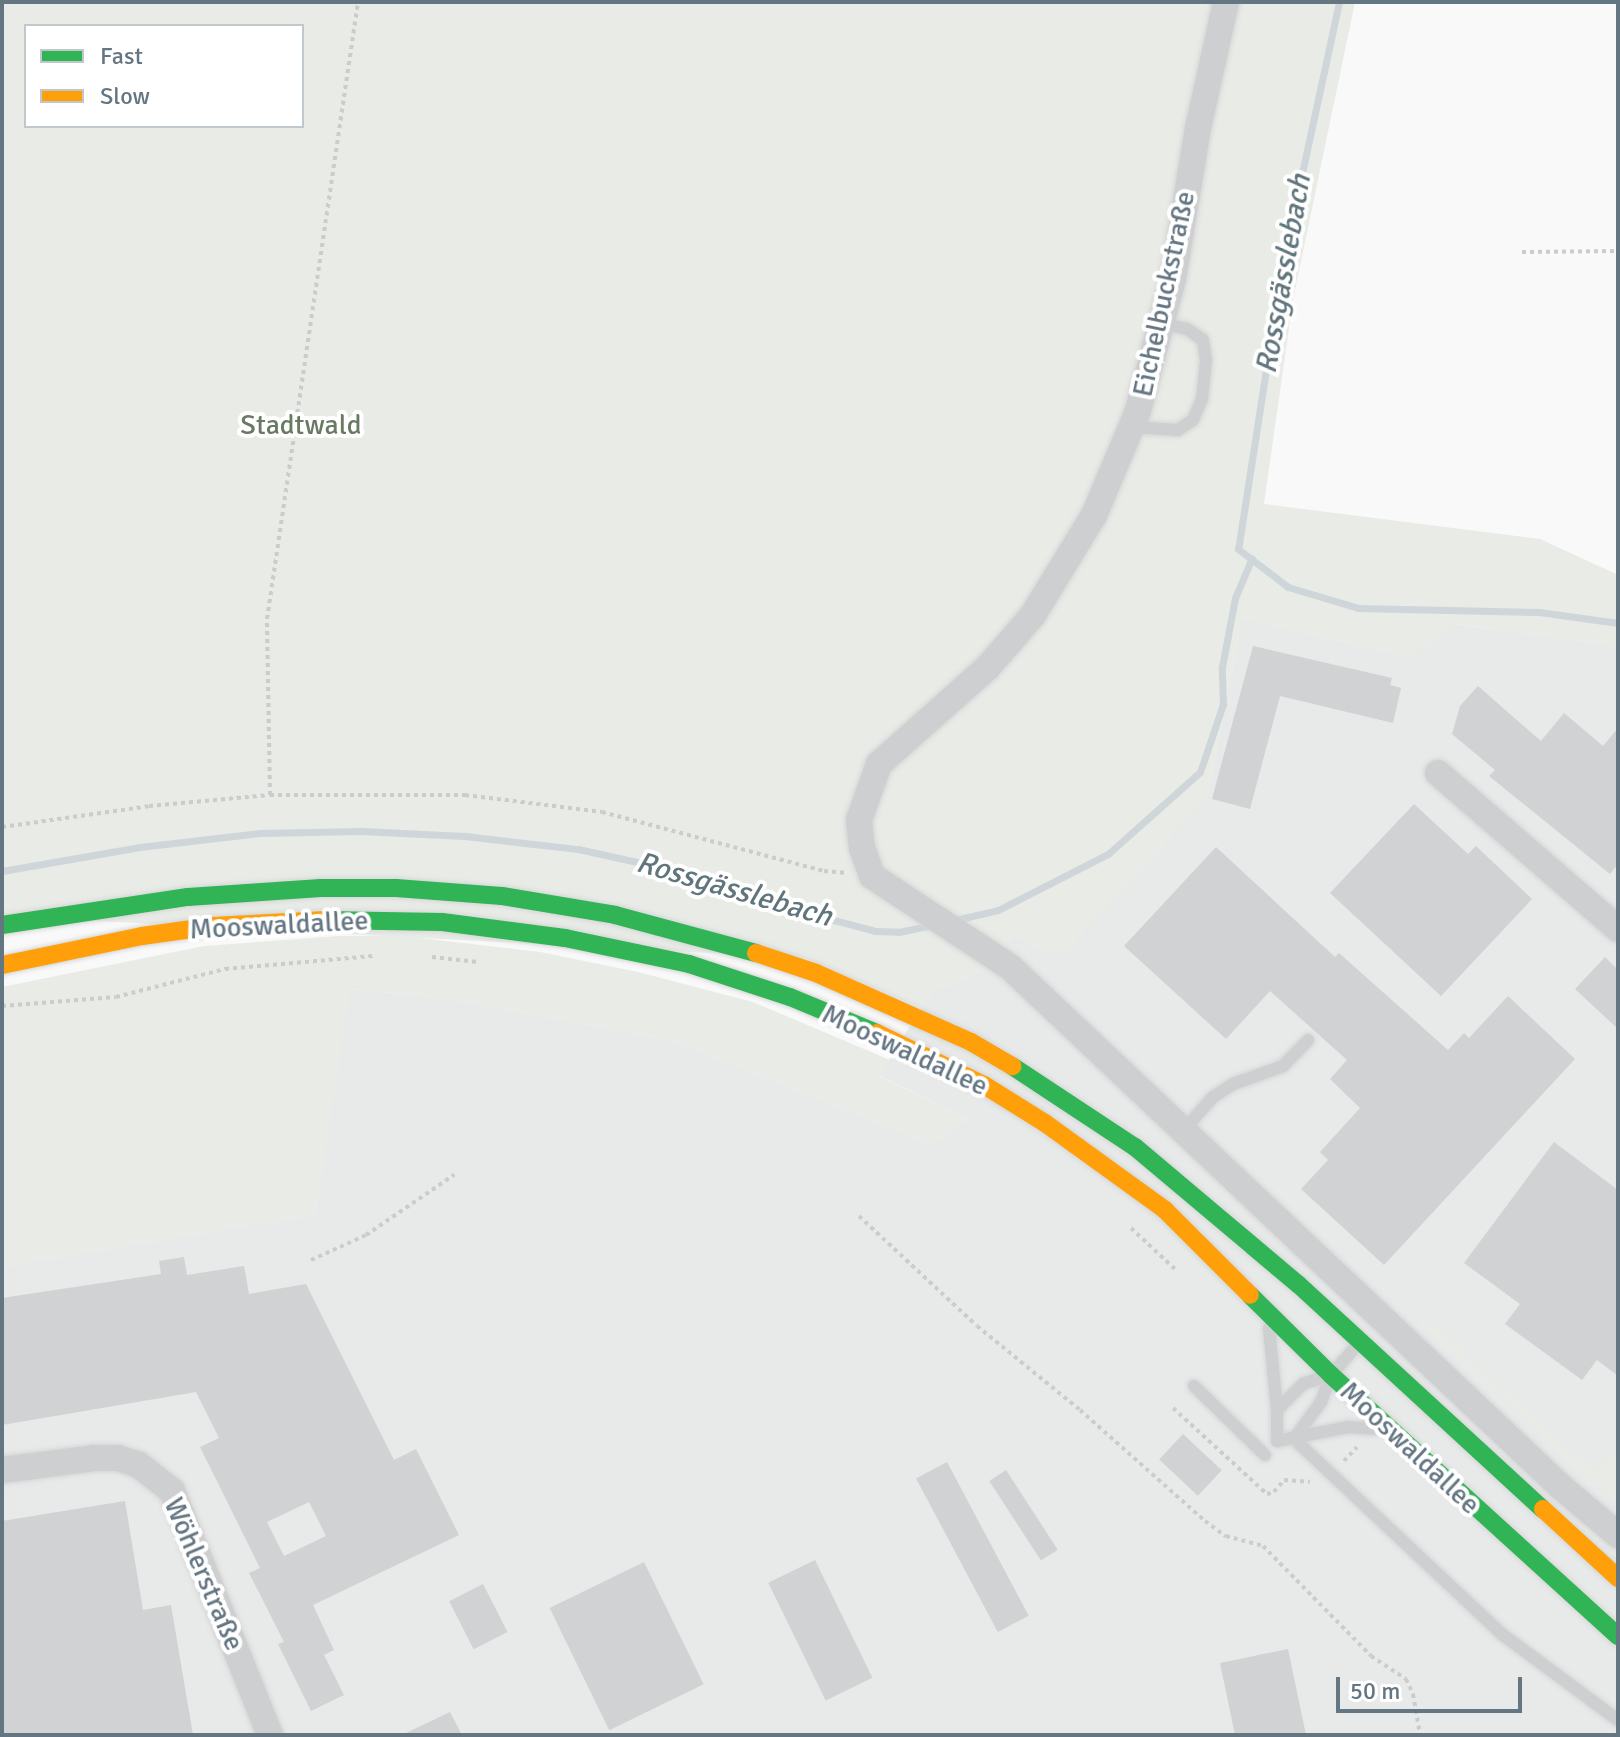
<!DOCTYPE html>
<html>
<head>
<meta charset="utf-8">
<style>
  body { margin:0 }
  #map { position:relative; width:1620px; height:1737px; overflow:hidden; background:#f9f9f9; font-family:Signika,sans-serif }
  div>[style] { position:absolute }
  .built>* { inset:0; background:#e8e9e9 }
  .green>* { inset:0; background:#e8ebe6 }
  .stream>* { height:7px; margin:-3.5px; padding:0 3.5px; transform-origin:3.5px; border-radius:3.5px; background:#ced6d9 }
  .building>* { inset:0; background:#d0d2d3; transform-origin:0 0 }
  .path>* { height:4px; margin-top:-2px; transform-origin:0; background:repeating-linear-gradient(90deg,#cbcccd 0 4px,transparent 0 8px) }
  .roads { filter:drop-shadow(0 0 2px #d5d6d7) drop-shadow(0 0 2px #d5d6d7) }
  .lane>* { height:12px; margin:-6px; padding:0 6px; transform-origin:6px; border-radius:6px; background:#cecfd0 }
  .street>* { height:26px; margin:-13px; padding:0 13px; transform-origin:13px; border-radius:13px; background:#cecfd0 }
  .fast>* { height:18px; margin:-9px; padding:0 9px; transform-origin:9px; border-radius:9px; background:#30b455 }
  .slow>* { height:18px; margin:-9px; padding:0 9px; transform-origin:9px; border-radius:9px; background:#ff9f0a }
  span { translate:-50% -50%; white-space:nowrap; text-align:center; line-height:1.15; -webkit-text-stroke:8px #fff; paint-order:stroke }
  .street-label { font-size:28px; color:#657683 }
  .park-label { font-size:28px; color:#687a64 }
  .water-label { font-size:30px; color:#60757c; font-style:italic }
  .frame { position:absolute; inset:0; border:4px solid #657683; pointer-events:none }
  .legend { position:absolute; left:24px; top:24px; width:280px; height:104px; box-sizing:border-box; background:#fff; border:2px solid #c1c8cd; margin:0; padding:10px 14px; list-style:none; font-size:24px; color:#657683 }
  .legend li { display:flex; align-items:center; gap:16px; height:40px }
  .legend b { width:40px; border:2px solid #c1c8cd }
  .scale { position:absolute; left:1336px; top:1677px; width:186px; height:36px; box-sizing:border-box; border:4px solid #657683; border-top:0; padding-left:10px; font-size:24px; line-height:28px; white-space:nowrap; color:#657683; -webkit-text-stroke:6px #fff; paint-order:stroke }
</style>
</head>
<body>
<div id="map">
  <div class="built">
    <div style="clip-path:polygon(1242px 618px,1409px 657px,1456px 624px,1618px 646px,1618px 1735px,2px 1735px,2px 1266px,315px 1214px,350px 989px,445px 998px,674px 1041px,932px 1144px,969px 1118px,879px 1076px,931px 992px,982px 970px,1015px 933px,1037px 949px,1207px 798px)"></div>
  </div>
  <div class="green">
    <div style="clip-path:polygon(evenodd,2px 2px,1355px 2px,1293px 300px,1264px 504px,1540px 539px,1618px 575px,1618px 646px,1457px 624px,1409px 657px,1242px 618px,1207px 798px,1064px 954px,1037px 949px,1015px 933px,982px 970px,931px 992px,921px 1008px,805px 958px,2px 916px,2px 2px,26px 26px,302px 26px,302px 126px,26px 126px,26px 26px,2px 2px,360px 829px,407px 834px,260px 835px,140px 846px,260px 832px,360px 829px)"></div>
    <div style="clip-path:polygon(339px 936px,403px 936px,540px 952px,638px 972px,753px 1002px,890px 1060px,880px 1077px,969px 1118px,932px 1144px,674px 1041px,445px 998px,351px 989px,315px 1214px,2px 1266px,2px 987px,204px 946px)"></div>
    <div style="clip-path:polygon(1435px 1324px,1466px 1353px,1463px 1356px,1593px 1470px,1618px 1452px,1618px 1505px,1425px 1327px)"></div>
  </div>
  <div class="stream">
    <div style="left:1339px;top:2px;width:270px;rotate:102.2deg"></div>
    <div style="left:1282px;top:266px;width:286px;rotate:98.8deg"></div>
    <div style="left:1238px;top:549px;width:63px;rotate:37.2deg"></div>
    <div style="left:1288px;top:587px;width:73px;rotate:16.7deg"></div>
    <div style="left:1358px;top:608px;width:181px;rotate:1.3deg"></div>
    <div style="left:1539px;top:612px;width:80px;rotate:7.9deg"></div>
    <div style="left:2px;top:871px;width:140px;rotate:-9.9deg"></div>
    <div style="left:140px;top:847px;width:121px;rotate:-6.7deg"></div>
    <div style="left:260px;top:833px;width:101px;rotate:-1.1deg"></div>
    <div style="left:361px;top:831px;width:104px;rotate:2.8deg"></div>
    <div style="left:465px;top:836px;width:114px;rotate:6.6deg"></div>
    <div style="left:578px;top:849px;width:117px;rotate:12.4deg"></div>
    <div style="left:692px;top:874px;width:102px;rotate:19.5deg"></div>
    <div style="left:788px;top:908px;width:90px;rotate:14.8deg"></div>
    <div style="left:875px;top:931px;width:24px;rotate:2deg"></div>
    <div style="left:899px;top:932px;width:33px;rotate:-12deg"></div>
    <div style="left:951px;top:921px;width:48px;rotate:-13.2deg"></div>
    <div style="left:998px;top:910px;width:123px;rotate:-27deg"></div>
    <div style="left:1108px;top:854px;width:123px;rotate:-41.7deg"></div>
    <div style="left:1200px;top:772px;width:72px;rotate:-71.3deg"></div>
    <div style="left:1223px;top:704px;width:37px;rotate:-92deg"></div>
    <div style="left:1222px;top:667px;width:70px;rotate:-79.3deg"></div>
    <div style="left:1235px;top:598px;width:43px;rotate:-67deg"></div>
  </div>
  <div class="building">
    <div style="clip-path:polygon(1253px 646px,1392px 678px,1390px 685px,1401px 688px,1393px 723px,1280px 696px,1250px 809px,1212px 799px)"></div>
    <div style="clip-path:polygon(1478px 686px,1541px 741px,1564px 713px,1603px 746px,1618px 728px,1618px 864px,1610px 874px,1489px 776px,1495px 770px,1452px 734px,1460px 706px)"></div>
    <div style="clip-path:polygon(1414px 804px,1468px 854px,1476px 846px,1532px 899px,1441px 996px,1330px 893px)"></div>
    <div style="clip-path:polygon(1216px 847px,1335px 957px,1339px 953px,1448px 1050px,1464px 1033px,1469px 1038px,1508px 996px,1575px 1059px,1384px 1265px,1301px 1189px,1328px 1160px,1320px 1152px,1360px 1108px,1330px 1079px,1347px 1060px,1270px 991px,1226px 1039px,1124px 946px)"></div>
    <div style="clip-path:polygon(1605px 957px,1618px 970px,1618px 1029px,1575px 989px)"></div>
    <div style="clip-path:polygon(1554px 1142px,1618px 1190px,1618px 1376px,1597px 1360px,1582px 1380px,1505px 1324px,1520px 1304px,1464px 1263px)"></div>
    <div style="clip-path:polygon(evenodd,184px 1257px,187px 1275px,244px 1266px,249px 1294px,306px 1284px,394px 1460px,416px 1449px,459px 1535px,313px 1605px,334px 1650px,324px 1655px,344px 1695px,311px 1711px,278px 1644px,284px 1642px,249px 1573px,260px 1568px,200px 1447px,219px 1438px,196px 1392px,2px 1425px,2px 1298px,161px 1274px,159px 1261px,184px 1257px,309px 1502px,326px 1536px,284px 1556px,267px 1522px,309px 1502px)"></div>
    <div style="left:1183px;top:1434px;width:53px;height:35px;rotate:43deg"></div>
    <div style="left:947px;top:1462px;width:174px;height:35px;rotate:62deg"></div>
    <div style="left:1006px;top:1470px;width:95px;height:20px;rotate:57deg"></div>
    <div style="clip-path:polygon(125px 1501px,143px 1610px,171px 1605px,193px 1735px,2px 1735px,2px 1521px)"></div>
    <div style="left:815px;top:1560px;width:131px;height:52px;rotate:64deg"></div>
    <div style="left:644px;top:1562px;width:136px;height:105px;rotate:64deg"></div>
    <div style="left:483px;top:1584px;width:54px;height:38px;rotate:63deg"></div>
    <div style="clip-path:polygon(1288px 1649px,1306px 1735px,1235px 1735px,1220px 1663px)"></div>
    <div style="clip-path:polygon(450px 1712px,462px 1735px,402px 1735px)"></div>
  </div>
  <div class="path">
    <div style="left:1522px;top:252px;width:96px;rotate:-0.6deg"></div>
    <div style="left:270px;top:795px;width:176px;rotate:-91deg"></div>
    <div style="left:267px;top:619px;width:624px;rotate:-81.61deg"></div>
    <div style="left:2px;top:827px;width:148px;rotate:-8.1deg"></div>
    <div style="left:149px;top:806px;width:121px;rotate:-5.2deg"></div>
    <div style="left:270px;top:795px;width:195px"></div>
    <div style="left:465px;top:795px;width:138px;rotate:7.1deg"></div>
    <div style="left:602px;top:812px;width:230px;rotate:14.9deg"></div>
    <div style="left:824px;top:871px;width:21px;rotate:5deg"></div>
    <div style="left:432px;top:957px;width:46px;rotate:6.2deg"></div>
    <div style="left:2px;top:1006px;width:114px;rotate:-4.5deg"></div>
    <div style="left:116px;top:997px;width:113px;rotate:-14.4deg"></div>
    <div style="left:225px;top:969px;width:151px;rotate:-5deg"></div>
    <div style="left:859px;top:1216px;width:161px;rotate:43deg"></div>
    <div style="left:977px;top:1326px;width:133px;rotate:39.2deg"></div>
    <div style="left:1080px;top:1410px;width:167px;rotate:41.6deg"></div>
    <div style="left:1205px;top:1521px;width:26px;rotate:36deg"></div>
    <div style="left:1226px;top:1536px;width:38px;rotate:15deg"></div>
    <div style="left:1263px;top:1546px;width:154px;rotate:45.5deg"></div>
    <div style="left:1371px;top:1656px;width:42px;rotate:33.3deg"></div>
    <div style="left:1406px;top:1679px;width:17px;rotate:65deg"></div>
    <div style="left:1413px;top:1694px;width:42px;rotate:80.3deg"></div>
    <div style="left:1131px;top:1228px;width:63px;rotate:43.1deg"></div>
    <div style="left:311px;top:1260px;width:60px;rotate:-24.4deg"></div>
    <div style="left:366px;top:1235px;width:107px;rotate:-34.3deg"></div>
    <div style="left:1173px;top:1408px;width:127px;rotate:42.5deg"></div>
    <div style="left:1267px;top:1494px;width:7px;rotate:-16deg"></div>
    <div style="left:1274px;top:1492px;width:16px;rotate:-50deg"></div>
    <div style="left:1284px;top:1480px;width:26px;rotate:4deg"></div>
    <div style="left:1344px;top:1461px;width:19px;rotate:-47deg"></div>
  </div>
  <div class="roads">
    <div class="lane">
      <div style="left:1132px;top:427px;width:46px;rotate:3.7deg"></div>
      <div style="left:1178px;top:430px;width:18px;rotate:-34deg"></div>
      <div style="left:1193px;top:420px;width:23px;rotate:-67deg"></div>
      <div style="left:1202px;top:399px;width:39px;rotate:-84deg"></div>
      <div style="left:1206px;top:360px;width:20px;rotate:-99deg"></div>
      <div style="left:1203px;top:340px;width:19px;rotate:-145deg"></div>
      <div style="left:1187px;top:329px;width:26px;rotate:-167deg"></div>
      <div style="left:1183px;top:1131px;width:45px;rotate:-48.6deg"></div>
      <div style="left:1213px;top:1097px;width:24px;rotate:-33deg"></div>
      <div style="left:1233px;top:1084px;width:53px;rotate:-19.8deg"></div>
      <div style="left:1283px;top:1066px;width:36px;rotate:-46deg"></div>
      <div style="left:1269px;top:1328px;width:82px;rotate:84.4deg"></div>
      <div style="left:1324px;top:1377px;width:22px;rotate:162deg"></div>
      <div style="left:1303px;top:1384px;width:37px;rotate:135deg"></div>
      <div style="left:1277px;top:1410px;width:31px;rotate:90deg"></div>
      <div style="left:1277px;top:1441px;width:72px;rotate:-11.2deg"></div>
      <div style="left:1348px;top:1427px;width:27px;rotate:4deg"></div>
      <div style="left:1194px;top:1386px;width:99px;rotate:44.2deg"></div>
      <div style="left:1294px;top:1439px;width:287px;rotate:43.2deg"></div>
      <div style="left:1503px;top:1635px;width:143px;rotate:36.5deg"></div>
      <div style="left:1294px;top:1439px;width:46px;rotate:-53.9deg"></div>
      <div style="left:1321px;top:1402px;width:29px;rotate:-70deg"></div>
      <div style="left:1331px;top:1375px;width:40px;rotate:-49deg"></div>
    </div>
    <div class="street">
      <div style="left:1226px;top:2px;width:129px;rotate:102.5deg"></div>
      <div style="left:1198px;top:128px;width:153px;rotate:99.4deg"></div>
      <div style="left:1173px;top:279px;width:137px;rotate:104.9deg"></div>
      <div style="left:1138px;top:411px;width:113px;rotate:112.9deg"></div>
      <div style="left:1094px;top:515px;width:117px;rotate:121.4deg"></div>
      <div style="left:1033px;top:615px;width:69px;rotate:130.9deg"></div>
      <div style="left:988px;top:667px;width:146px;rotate:138.3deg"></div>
      <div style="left:879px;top:764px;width:59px;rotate:109.7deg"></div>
      <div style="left:859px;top:820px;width:28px;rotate:84deg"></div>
      <div style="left:862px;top:848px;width:30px;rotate:70deg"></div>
      <div style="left:872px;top:876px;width:165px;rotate:33.4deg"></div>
      <div style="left:1010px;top:967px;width:758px;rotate:43.34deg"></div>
      <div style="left:1561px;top:1487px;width:75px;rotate:40.1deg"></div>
      <div style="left:1438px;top:773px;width:238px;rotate:40.9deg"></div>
      <div style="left:2px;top:1470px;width:93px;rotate:-7.4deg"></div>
      <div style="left:94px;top:1458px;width:24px"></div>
      <div style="left:118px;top:1458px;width:22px;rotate:18deg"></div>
      <div style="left:139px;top:1465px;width:42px;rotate:38.2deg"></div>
      <div style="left:172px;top:1491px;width:263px;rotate:68.1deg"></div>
    </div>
    <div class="fast">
      <div style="left:326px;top:920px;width:116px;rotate:1deg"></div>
      <div style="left:442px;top:922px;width:124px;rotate:7.4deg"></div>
      <div style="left:565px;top:938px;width:127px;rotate:11.8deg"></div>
      <div style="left:689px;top:964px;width:106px;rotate:18.1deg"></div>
      <div style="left:790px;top:997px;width:94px;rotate:22.5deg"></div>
      <div style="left:2px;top:925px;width:188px;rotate:-8.6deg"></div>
      <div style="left:188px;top:897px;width:133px;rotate:-3.9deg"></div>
      <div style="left:321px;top:888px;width:75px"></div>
      <div style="left:396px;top:888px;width:106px;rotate:4.3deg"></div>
      <div style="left:502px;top:896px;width:115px;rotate:9.5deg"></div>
      <div style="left:615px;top:915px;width:146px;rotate:15.1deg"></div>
      <div style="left:1012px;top:1066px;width:147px;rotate:33.4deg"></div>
      <div style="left:1135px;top:1147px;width:214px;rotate:40.1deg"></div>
      <div style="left:1299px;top:1285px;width:331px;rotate:42.6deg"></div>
      <div style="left:1250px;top:1295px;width:114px;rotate:44.6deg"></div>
      <div style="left:1331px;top:1375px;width:388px;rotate:42.3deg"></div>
    </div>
    <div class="slow">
      <div style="left:756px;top:953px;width:63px;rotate:18.4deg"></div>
      <div style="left:816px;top:973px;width:170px;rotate:24deg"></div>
      <div style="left:971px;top:1042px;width:48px;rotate:30.3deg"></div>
      <div style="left:2px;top:965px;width:143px;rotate:-11.7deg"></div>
      <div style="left:142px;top:936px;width:72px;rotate:-8deg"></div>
      <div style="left:213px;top:926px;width:113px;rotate:-3deg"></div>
      <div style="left:877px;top:1033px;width:119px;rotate:25.9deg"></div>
      <div style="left:984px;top:1085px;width:72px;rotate:31.9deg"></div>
      <div style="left:1045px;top:1123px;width:148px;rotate:35.9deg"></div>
      <div style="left:1165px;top:1210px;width:120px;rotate:45deg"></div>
      <div style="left:1543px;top:1509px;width:102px;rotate:42.6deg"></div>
    </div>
  </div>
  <div class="street-label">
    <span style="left:1164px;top:294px;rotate:-78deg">Eichelbuckstraße</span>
    <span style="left:279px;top:925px;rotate:-3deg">Mooswaldallee</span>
    <span style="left:905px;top:1050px;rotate:25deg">Mooswaldallee</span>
    <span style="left:1410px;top:1448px;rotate:43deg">Mooswaldallee</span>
    <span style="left:204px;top:1574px;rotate:67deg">Wöhlerstraße</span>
  </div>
  <div class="park-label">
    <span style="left:301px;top:425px">Stadtwald</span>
  </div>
  <div class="water-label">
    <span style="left:1284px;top:274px;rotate:-80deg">Rossgässlebach</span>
    <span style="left:734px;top:890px;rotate:16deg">Rossgässlebach</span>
  </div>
  <div class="frame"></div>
  <ul class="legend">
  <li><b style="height:10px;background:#30b455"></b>Fast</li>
  <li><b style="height:10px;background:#ff9f0a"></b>Slow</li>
  </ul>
  <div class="scale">50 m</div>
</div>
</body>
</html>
